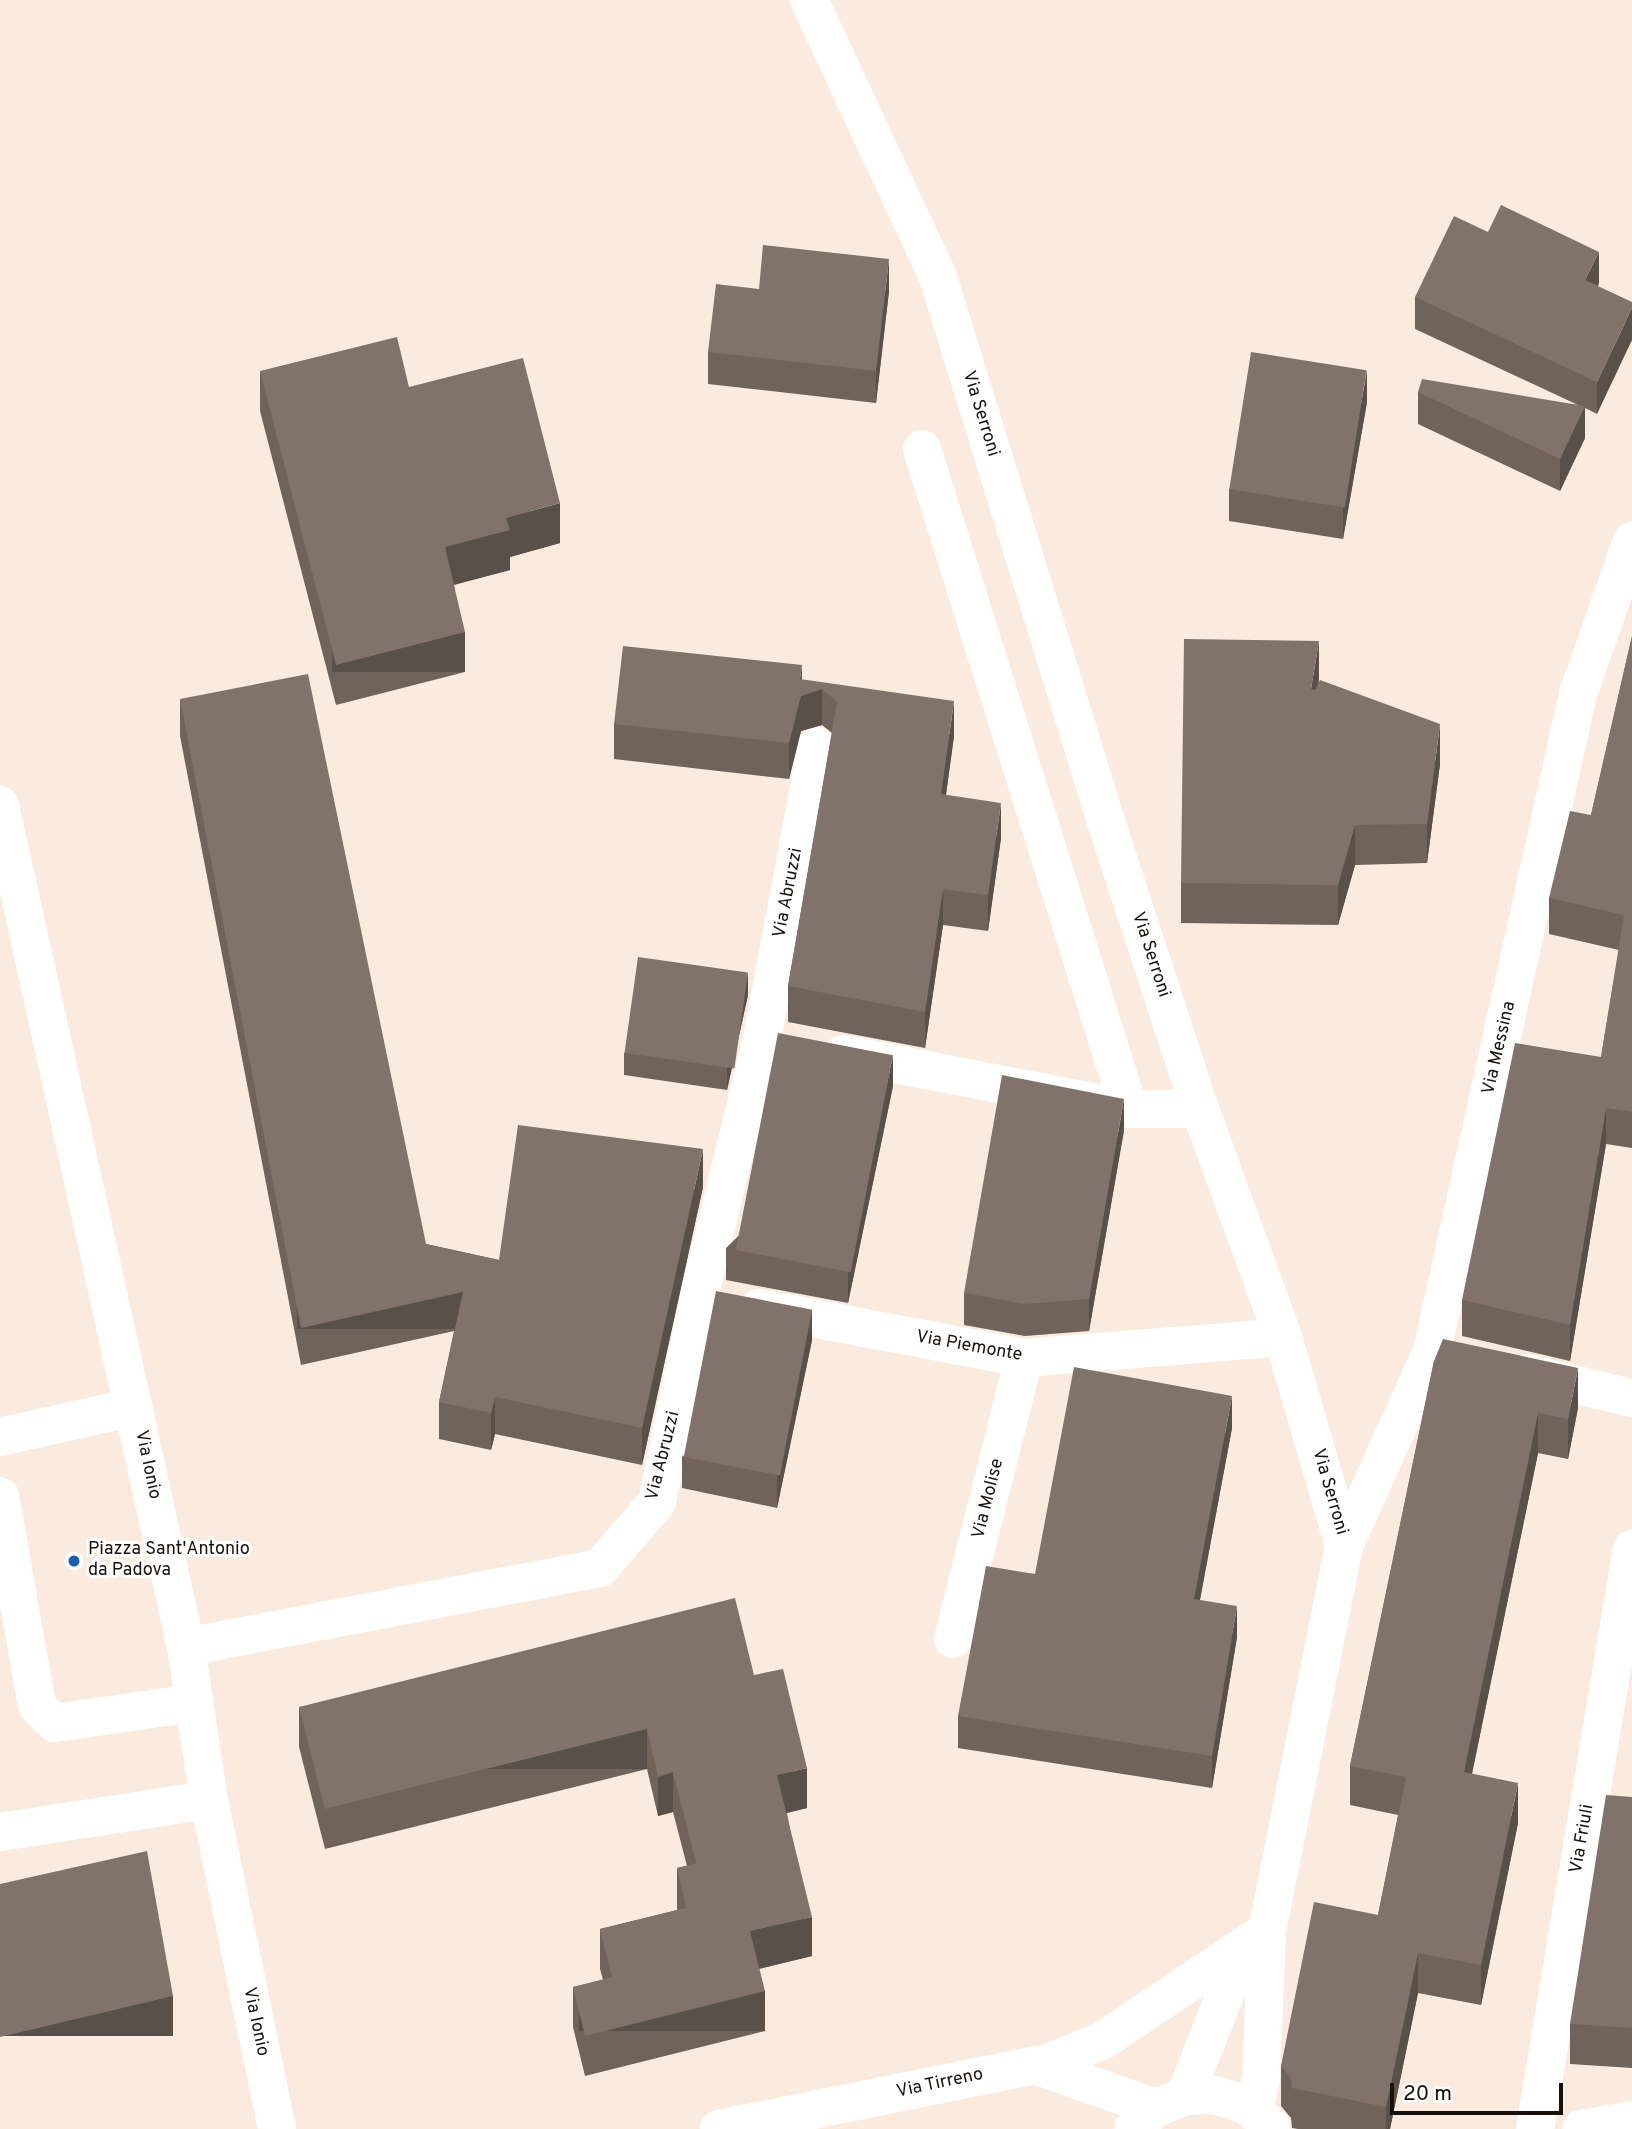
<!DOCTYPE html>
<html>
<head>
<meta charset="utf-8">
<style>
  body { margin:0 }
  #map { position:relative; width:1632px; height:2129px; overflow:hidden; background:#fbebdf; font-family:Overpass,sans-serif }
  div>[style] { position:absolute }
  .minor>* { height:38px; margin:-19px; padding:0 19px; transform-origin:19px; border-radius:19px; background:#fff }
  .wall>* { inset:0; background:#6f635a }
  .shaded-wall>* { inset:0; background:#5a504a; transform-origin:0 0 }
  .building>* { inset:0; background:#817369; transform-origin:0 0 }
  .dots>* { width:19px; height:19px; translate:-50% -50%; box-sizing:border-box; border:4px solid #fff; border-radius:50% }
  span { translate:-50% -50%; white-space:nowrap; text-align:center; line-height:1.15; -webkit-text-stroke:6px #fff; paint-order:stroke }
  .street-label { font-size:18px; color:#16110d }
  .poi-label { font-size:18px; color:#16110d }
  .left { translate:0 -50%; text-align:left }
  .scale { position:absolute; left:1390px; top:2083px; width:173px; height:32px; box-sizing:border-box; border:4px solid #16110d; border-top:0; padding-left:9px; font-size:21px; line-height:24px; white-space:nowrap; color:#16110d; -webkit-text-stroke:5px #fff; paint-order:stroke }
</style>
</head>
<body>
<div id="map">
  <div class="minor">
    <div style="left:809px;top:0;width:306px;rotate:65deg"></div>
    <div style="left:938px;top:277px;width:580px;rotate:72.85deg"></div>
    <div style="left:1109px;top:831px;width:293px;rotate:71.9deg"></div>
    <div style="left:1200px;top:1109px;width:243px;rotate:70deg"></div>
    <div style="left:1283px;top:1337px;width:218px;rotate:73.7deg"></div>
    <div style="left:1344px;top:1546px;width:393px;rotate:101.3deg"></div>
    <div style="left:1267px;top:1931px;width:147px;rotate:92.3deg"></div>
    <div style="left:1261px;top:2078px;width:33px;rotate:102deg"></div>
    <div style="left:922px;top:449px;width:692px;rotate:72.59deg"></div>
    <div style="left:0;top:805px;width:862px;rotate:77.54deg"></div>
    <div style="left:186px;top:1647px;width:155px;rotate:81.5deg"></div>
    <div style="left:209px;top:1800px;width:336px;rotate:78.3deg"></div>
    <div style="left:843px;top:1054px;width:291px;rotate:10.9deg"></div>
    <div style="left:1129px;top:1109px;width:71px"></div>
    <div style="left:759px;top:1308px;width:270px;rotate:10.7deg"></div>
    <div style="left:1024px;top:1358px;width:260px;rotate:-4.6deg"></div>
    <div style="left:1526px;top:1373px;width:109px;rotate:13.3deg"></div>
    <div style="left:0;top:1437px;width:137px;rotate:-12.6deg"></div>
    <div style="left:0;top:1496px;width:213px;rotate:80deg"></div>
    <div style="left:37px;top:1706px;width:25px;rotate:43deg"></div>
    <div style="left:55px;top:1723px;width:140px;rotate:-8.2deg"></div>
    <div style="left:1344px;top:1546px;width:214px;rotate:-65.7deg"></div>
    <div style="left:1432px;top:1351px;width:673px;rotate:-77.47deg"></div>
    <div style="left:1578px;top:694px;width:162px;rotate:-70.6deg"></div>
    <div style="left:953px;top:1639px;width:290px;rotate:-75.8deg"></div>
    <div style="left:186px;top:1647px;width:421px;rotate:-10.8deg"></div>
    <div style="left:600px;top:1568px;width:87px;rotate:-49.2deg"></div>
    <div style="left:657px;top:1502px;width:209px;rotate:-78.4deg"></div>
    <div style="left:699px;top:1297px;width:266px;rotate:-76.3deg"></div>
    <div style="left:762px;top:1039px;width:298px;rotate:-79.4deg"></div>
    <div style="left:0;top:1832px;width:211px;rotate:-8.7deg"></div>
    <div style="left:1040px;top:2066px;width:67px;rotate:-22deg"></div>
    <div style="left:1102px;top:2041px;width:198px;rotate:-33.7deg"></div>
    <div style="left:1185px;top:2096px;width:136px;rotate:-68.5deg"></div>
    <div style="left:1235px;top:1969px;width:30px;rotate:-50deg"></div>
    <div style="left:719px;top:2129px;width:322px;rotate:-11.4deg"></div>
    <div style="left:1035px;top:2065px;width:128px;rotate:19.6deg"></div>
    <div style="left:1133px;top:2129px;width:31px;rotate:-42deg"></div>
    <div style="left:1156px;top:2108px;width:31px;rotate:-22deg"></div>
    <div style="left:1185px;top:2096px;width:30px;rotate:-2deg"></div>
    <div style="left:1215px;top:2095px;width:31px;rotate:17deg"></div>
    <div style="left:1245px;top:2104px;width:34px;rotate:40deg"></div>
    <div style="left:1535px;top:2129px;width:588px;rotate:-80.51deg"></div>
    <div style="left:1581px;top:2129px;width:52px;rotate:-10deg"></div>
  </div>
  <div class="wall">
    <div style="clip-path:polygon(1599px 283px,1598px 286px,1597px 414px,1585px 408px,1585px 438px,1560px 491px,1418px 424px,1418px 392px,1578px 405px,1415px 329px,1415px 297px)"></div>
    <div style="clip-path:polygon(759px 289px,889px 291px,876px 403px,708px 384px,708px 352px)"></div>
    <div style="clip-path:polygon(260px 371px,409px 387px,560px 543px,510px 557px,510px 570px,454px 585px,465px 672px,336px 705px,260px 411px)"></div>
    <div style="clip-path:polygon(1367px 402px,1343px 539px,1229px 521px,1229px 489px)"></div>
    <div style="clip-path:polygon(1632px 636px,1632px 1148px,1606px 1144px,1570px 1361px,1462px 1336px,1462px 1300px,1601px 1057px,1619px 950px,1549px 934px,1549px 898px,1591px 815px)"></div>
    <div style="clip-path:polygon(802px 680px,954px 736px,946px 795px,1001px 838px,988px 931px,943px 925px,925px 1048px,788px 1022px,788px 986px,832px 733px,822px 725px,801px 731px,789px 779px,614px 759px,614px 724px)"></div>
    <div style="clip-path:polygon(1319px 682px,1440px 764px,1427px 863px,1355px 865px,1338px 925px,1181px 923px,1181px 883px)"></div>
    <div style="clip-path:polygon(180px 699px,426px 1244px,499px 1260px,703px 1187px,642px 1465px,495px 1434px,491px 1450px,439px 1439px,439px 1402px,454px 1331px,301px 1365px,180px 736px)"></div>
    <div style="clip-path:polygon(748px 995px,727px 1090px,624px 1075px,624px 1053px)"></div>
    <div style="clip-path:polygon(893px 1086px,848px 1303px,726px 1280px,726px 1248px)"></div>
    <div style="clip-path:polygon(1124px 1130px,1089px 1331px,1025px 1336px,964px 1325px,964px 1293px)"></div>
    <div style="clip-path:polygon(812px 1340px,777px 1508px,682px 1488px,682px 1457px)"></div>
    <div style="clip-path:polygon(1434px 1361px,1578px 1408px,1568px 1459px,1538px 1453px,1472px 1774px,1518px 1823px,1481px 2005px,1418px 1993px,1390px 2129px,1298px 2129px,1292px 2128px,1291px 2118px,1281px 2106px,1281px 2066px,1378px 1915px,1398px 1815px,1350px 1805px,1350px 1766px)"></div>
    <div style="clip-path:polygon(1232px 1428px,1200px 1600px,1237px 1637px,1212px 1788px,958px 1748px,958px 1716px,1035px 1574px)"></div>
    <div style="clip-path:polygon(754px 1675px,807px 1808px,787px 1813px,812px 1956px,759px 1969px,765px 2031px,585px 2076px,573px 2027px,573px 1987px,603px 1980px,600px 1969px,600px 1929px,677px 1910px,677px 1868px,687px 1866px,673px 1812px,658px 1816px,647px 1769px,325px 1849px,299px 1747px,299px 1707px)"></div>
    <div style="clip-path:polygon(1632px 1797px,1632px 2068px,1570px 2064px,1570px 2024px)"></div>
  </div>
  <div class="shaded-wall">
    <div style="clip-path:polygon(1599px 252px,1599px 283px,1585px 312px,1585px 280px)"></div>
    <div style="clip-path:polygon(889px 259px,889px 291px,876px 403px,876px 371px)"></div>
    <div style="clip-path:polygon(1632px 308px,1632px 340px,1597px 414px,1597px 382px)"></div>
    <div style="clip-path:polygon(1367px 370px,1367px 402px,1343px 539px,1343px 507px)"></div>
    <div style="clip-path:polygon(1585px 406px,1585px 438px,1560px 491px,1560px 459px)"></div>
    <div style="clip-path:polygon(560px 503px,560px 543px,510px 557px,510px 570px,445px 587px,445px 547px,506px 518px)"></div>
    <div style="left:465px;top:632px;width:40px;height:133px;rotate:90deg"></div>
    <div style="clip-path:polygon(1319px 641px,1319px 680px,1311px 729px,1311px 689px)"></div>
    <div style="clip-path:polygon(802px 665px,802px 695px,822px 689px,822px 725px,801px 731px,789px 779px,789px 743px,800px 679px)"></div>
    <div style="clip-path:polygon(954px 701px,954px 736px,941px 830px,941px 794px)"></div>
    <div style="clip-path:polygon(1440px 724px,1440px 764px,1427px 863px,1427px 824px)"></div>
    <div style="clip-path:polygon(1001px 803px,1001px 838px,988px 931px,988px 895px)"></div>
    <div style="clip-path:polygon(1355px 825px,1355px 865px,1338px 925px,1338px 885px)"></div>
    <div style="clip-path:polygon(943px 889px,943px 925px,925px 1048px,925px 1012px)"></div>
    <div style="clip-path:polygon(748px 973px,748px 995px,727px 1090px,727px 1068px)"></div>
    <div style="clip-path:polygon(893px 1055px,893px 1086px,848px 1303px,848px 1271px)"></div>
    <div style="clip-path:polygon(1124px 1099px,1124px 1130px,1089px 1331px,1089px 1299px)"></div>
    <div style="clip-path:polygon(1606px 1108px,1606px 1144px,1570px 1361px,1570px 1325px)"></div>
    <div style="clip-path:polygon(703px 1149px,703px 1187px,642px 1465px,642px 1428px)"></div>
    <div style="left:463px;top:1292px;width:37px;height:166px;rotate:90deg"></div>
    <div style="clip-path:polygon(812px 1309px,812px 1340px,777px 1508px,777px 1477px)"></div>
    <div style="clip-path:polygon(1578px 1368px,1578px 1408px,1568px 1459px,1568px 1419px)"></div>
    <div style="clip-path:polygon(1232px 1396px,1232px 1428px,1194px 1631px,1194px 1599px)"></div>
    <div style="clip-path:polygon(495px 1397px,495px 1434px,491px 1450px,491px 1413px)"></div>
    <div style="clip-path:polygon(1538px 1413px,1538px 1453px,1464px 1812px,1464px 1772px)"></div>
    <div style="clip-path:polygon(1237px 1606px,1237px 1637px,1212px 1788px,1212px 1756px)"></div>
    <div style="left:647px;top:1729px;width:40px;height:332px;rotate:90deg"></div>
    <div style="clip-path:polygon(807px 1768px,807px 1808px,777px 1815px,777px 1775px)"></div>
    <div style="clip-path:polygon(673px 1772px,673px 1812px,658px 1816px,658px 1777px)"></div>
    <div style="clip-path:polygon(1518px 1783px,1518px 1823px,1481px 2005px,1481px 1965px)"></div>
    <div style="clip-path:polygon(812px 1917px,812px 1956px,750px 1971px,750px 1931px)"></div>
    <div style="clip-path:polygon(1418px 1953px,1418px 1993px,1390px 2129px,1386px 2129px,1386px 2107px)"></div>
    <div style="left:765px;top:1991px;width:40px;height:186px;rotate:90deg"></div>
    <div style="left:173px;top:1996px;width:40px;height:178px;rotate:90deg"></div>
  </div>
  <div class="building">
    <div style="clip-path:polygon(1501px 205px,1599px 252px,1585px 280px,1632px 302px,1632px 308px,1597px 382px,1415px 297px,1454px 216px,1488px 232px)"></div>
    <div style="clip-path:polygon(763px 245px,889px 259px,876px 371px,708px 352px,716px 284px,759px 289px)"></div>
    <div style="clip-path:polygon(397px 337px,409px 387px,523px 358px,560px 503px,506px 518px,510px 530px,445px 547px,465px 632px,336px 665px,260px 371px)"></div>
    <div style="left:1251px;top:352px;width:117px;height:139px;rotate:9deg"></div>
    <div style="clip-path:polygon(1422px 379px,1585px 406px,1560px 459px,1418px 392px)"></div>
    <div style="clip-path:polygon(1632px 636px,1632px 1112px,1606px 1108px,1570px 1325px,1462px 1300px,1515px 1043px,1601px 1057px,1624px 915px,1549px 898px,1570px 811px,1591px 815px)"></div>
    <div style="clip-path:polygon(1184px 639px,1319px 641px,1311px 689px,1315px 690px,1320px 680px,1440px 724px,1427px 824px,1355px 825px,1338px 885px,1181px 883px)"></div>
    <div style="clip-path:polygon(623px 646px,802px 665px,800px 679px,954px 701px,941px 794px,1001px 803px,988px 895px,943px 889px,925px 1012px,788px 986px,837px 702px,822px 689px,801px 696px,789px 743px,614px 724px)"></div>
    <div style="clip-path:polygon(308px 674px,426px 1244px,499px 1260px,518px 1125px,703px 1149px,642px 1428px,495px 1397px,491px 1413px,439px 1402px,463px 1292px,301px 1328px,180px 699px)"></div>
    <div style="left:638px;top:957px;width:111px;height:97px;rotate:8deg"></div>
    <div style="left:778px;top:1033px;width:117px;height:221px;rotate:11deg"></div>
    <div style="clip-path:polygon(1002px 1075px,1124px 1099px,1089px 1299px,1025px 1304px,964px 1293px)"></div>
    <div style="left:716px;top:1291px;width:98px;height:169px;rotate:11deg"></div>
    <div style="clip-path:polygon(1443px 1339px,1578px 1368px,1568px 1419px,1538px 1413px,1464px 1772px,1518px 1783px,1481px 1965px,1418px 1953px,1386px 2107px,1292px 2088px,1291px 2078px,1281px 2066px,1314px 1902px,1378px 1915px,1406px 1777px,1350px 1766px,1434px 1361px)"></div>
    <div style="clip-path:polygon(1074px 1367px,1232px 1396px,1194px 1599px,1237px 1606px,1212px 1756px,958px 1716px,986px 1566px,1035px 1574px)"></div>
    <div style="clip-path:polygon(735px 1598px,754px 1675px,783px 1669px,807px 1768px,777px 1775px,812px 1917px,750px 1931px,765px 1991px,585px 2036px,573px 1987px,612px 1977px,600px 1929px,686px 1908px,677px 1868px,696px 1863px,673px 1772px,658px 1777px,647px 1729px,325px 1809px,299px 1707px)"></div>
    <div style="clip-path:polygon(1606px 1795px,1632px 1797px,1632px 2028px,1570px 2024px)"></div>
    <div style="clip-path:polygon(147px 1851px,173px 1996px,0 2037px,0 1884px)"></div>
  </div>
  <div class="dots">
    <div style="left:74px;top:1561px;background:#1561b0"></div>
  </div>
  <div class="street-label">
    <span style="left:980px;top:414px;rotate:73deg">Via Serroni</span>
    <span style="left:789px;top:893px;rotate:-79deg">Via Abruzzi</span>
    <span style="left:1150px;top:955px;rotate:72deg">Via Serroni</span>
    <span style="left:1500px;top:1048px;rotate:-77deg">Via Messina</span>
    <span style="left:969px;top:1347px;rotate:10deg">Via Piemonte</span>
    <span style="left:664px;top:1456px;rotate:-76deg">Via Abruzzi</span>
    <span style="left:147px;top:1465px;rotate:78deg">Via Ionio</span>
    <span style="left:1329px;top:1492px;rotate:74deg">Via Serroni</span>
    <span style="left:989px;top:1499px;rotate:-76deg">Via Molise</span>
    <span style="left:1583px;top:1839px;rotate:-80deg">Via Friuli</span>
    <span style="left:255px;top:2022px;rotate:78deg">Via Ionio</span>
    <span style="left:940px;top:2084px;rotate:-12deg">Via Tirreno</span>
  </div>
  <div class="poi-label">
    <span class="left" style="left:88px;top:1561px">Piazza Sant'Antonio<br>da Padova</span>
  </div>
  <div class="scale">20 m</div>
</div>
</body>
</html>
